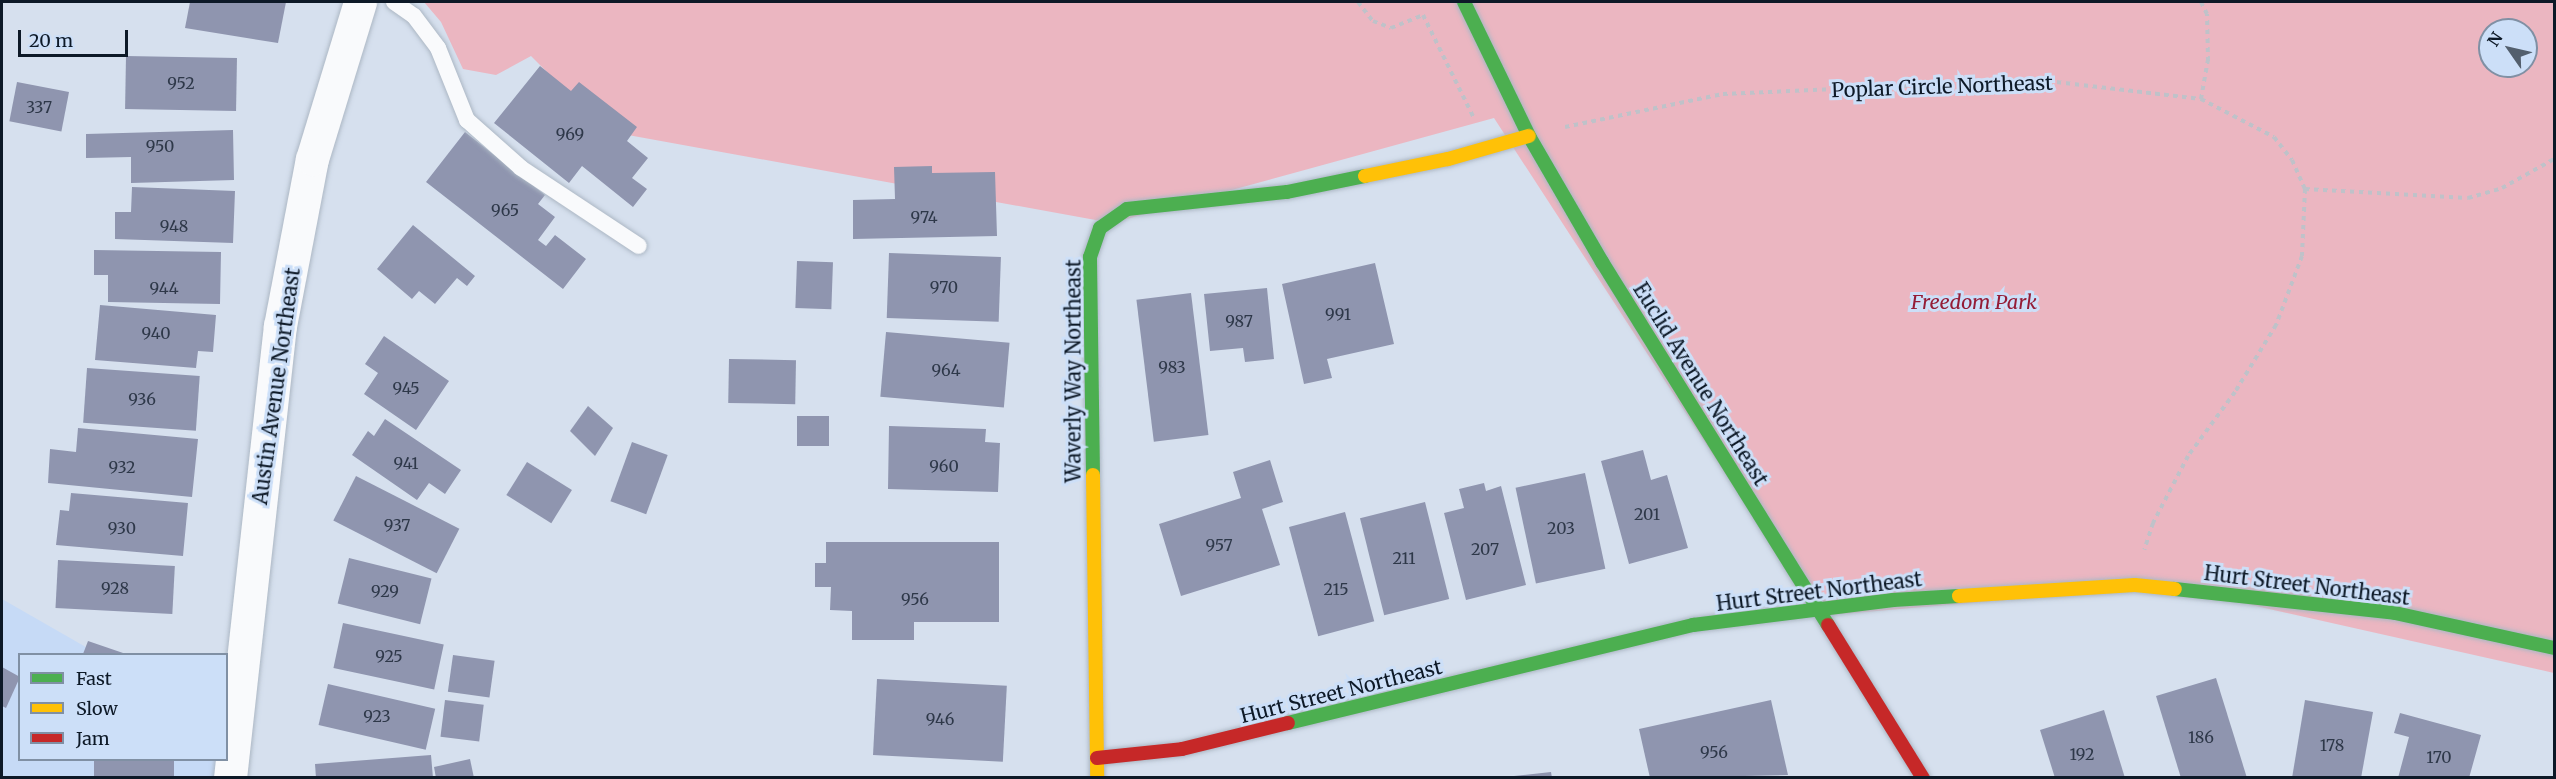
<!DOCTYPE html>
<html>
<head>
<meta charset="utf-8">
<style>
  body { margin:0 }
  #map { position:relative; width:2556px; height:779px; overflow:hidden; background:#d6e0ee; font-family:Merriweather,serif }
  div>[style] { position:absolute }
  .built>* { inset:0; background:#c6daf6 }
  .green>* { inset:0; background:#ebb6c1 }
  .building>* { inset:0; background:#8f95af; transform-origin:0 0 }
  .path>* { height:4px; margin-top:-2px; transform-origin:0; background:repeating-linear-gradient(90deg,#bfc2c9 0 4.5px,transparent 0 9px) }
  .roads { filter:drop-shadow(0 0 2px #acb7c4) drop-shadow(0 0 2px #acb7c4) }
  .lane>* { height:16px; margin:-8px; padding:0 8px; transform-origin:8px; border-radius:8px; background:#f9fafc }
  .street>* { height:33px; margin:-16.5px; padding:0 16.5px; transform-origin:16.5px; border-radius:16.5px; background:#f9fafc }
  .fast>* { height:14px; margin:-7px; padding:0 7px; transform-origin:7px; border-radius:7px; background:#4caf50 }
  .slow>* { height:14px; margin:-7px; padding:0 7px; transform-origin:7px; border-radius:7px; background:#ffc107 }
  .jam>* { height:14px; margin:-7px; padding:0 7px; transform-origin:7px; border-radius:7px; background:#c62828 }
  span { translate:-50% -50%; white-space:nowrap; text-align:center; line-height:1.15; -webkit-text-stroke:6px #ccdff8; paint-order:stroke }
  .number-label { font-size:16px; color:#2e3849 }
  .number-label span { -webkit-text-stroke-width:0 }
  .street-label { font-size:20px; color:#0d1927 }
  .park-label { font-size:20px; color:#941c36; font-style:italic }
  .frame { position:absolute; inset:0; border:3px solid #0d1927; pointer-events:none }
  .legend { position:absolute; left:18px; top:653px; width:210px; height:108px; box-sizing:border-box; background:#ccdff8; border:2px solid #8090a4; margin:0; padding:8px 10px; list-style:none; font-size:18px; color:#0d1927 }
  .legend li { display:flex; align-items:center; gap:12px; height:30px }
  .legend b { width:30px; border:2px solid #8090a4 }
  .north { position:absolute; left:2478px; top:18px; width:60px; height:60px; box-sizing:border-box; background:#ccdff8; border:2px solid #8090a4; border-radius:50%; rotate:304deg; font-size:16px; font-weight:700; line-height:24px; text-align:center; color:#0d1927 }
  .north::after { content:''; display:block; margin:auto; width:21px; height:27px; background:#535f6d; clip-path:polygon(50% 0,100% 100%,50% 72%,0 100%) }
  .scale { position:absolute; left:18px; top:30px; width:110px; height:27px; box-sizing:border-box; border:3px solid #0d1927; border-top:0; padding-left:8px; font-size:18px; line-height:21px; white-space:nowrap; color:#0d1927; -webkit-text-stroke:4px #ccdff8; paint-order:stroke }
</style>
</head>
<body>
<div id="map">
  <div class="built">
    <div style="clip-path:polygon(2px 599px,98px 654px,20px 654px,20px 760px,226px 760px,237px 777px,2px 777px)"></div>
  </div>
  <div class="green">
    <div style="clip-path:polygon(evenodd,424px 2px,2554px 2px,2554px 673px,2167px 586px,1818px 616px,1494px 118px,1112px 223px,606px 131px,531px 56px,496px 75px,463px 69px,441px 22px,424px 2px,2490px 30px,2526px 30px,2526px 66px,2490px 66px,2490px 30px)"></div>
  </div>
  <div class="building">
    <div style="clip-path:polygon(190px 2px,286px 2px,278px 43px,185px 28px)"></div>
    <div style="left:126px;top:56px;width:111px;height:53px;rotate:1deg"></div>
    <div style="clip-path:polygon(540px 66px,571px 91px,579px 82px,637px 127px,627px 141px,648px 158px,632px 178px,647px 189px,633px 207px,582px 166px,569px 183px,494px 123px)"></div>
    <div style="left:17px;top:82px;width:53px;height:40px;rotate:11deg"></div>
    <div style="clip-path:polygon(233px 130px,234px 180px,131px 183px,131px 157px,86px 158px,86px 134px)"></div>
    <div style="clip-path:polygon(465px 132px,545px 195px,538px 204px,555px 217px,538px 240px,546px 246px,555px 235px,586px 259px,563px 289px,426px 182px)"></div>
    <div style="clip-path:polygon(932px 166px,932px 173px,995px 172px,997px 236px,853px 239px,853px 200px,895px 199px,894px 167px)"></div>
    <div style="clip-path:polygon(132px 187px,235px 191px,233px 243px,115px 239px,115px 212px,131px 212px)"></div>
    <div style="clip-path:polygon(413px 225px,475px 276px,467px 286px,457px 278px,435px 304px,419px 291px,412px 299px,377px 269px)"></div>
    <div style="clip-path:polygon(94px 250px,221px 252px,220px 304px,108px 302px,108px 275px,94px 275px)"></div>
    <div style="left:889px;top:253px;width:112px;height:65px;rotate:2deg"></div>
    <div style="left:797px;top:261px;width:36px;height:47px;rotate:2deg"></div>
    <div style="clip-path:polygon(1375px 263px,1394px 344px,1327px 359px,1332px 378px,1304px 384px,1282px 284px)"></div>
    <div style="clip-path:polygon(1267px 288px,1274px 359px,1245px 362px,1243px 348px,1210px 351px,1204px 294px)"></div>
    <div style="left:1191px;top:293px;width:143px;height:55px;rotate:83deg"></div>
    <div style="clip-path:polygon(100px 305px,216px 315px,213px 352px,198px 351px,196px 368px,95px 360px)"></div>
    <div style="left:886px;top:332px;width:124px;height:65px;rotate:5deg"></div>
    <div style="clip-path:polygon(384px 336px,449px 381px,416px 430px,364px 394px,378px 373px,365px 364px)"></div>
    <div style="left:729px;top:359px;width:67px;height:44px;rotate:1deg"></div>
    <div style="left:87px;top:368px;width:113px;height:55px;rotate:4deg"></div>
    <div style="clip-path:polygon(588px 406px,613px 428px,595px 456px,570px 431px)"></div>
    <div style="left:829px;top:416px;width:30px;height:32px;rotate:90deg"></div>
    <div style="clip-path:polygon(385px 419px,461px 470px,445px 494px,429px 483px,417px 500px,352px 455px,368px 431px,374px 436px)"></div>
    <div style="clip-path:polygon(889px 426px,986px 429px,985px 442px,1000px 443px,998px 492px,888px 489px)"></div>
    <div style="clip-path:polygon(78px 428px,198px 439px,192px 497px,48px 483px,50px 449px,76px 452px)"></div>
    <div style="left:632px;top:442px;width:38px;height:63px;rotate:20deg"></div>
    <div style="clip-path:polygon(1643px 450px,1651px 480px,1667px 475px,1688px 548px,1629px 564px,1601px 461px)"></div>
    <div style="clip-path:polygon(1270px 460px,1283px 502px,1262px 509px,1280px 565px,1181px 596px,1159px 524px,1241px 498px,1233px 472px)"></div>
    <div style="left:527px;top:462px;width:53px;height:39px;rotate:32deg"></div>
    <div style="left:1585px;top:473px;width:98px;height:71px;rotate:78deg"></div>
    <div style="left:356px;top:476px;width:116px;height:50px;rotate:27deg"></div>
    <div style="clip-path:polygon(1484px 483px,1486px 491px,1501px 486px,1526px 585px,1466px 600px,1444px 513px,1464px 508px,1459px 489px)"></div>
    <div style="clip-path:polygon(71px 493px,188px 503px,183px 556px,56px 545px,60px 510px,69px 511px)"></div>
    <div style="left:1425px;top:502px;width:100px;height:67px;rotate:76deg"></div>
    <div style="left:1345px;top:512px;width:113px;height:58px;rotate:75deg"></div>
    <div style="clip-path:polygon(826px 542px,999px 542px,999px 622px,914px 622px,914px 640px,852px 640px,852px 611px,830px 610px,831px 587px,815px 587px,815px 563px,826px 563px)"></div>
    <div style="left:349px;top:558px;width:85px;height:47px;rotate:14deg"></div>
    <div style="left:58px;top:560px;width:117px;height:48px;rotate:3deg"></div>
    <div style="left:343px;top:623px;width:103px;height:46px;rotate:12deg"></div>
    <div style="clip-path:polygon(88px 641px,126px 654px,83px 654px)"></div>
    <div style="left:453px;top:655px;width:42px;height:37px;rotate:8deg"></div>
    <div style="clip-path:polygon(2px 667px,20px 677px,6px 708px,2px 706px)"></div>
    <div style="clip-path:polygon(2216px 678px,2247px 778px,2181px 778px,2156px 696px)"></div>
    <div style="left:877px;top:679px;width:130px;height:76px;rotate:3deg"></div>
    <div style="left:328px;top:684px;width:110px;height:42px;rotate:13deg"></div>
    <div style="left:445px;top:700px;width:39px;height:37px;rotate:7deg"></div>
    <div style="clip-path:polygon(1771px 700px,1788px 775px,1650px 778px,1639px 729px)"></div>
    <div style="clip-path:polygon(2305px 700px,2373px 712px,2361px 778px,2292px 778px)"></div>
    <div style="clip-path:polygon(2104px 710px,2125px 778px,2055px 778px,2040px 730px)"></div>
    <div style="clip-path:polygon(2400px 713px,2481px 735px,2469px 778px,2398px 778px,2409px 737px,2394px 733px)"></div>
    <div style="clip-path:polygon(431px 755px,433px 778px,316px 778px,315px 764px)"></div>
    <div style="clip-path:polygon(470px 759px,474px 778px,436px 778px,434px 767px)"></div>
    <div style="left:94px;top:760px;width:80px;height:18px"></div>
    <div style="clip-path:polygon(1551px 772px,1552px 778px,1514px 778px,1514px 776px)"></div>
  </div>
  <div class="path">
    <div style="left:1358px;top:2px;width:24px;rotate:52deg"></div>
    <div style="left:1373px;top:21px;width:19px;rotate:21deg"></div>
    <div style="left:1391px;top:28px;width:35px;rotate:-22deg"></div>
    <div style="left:1423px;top:15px;width:113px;rotate:63.7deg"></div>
    <div style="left:2201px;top:99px;width:39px;rotate:-80deg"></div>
    <div style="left:2208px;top:61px;width:47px;rotate:-91.2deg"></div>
    <div style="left:2207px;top:14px;width:13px;rotate:-117deg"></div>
    <div style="left:1565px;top:127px;width:161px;rotate:-11.8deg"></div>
    <div style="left:1723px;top:94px;width:316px;rotate:-2.5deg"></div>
    <div style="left:2039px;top:80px;width:163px;rotate:6.7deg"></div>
    <div style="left:2201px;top:99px;width:82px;rotate:27.5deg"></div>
    <div style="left:2274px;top:137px;width:29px;rotate:52deg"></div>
    <div style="left:2292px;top:160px;width:32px;rotate:66deg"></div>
    <div style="left:2305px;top:189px;width:67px;rotate:92.6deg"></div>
    <div style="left:2302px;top:256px;width:74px;rotate:110.6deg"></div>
    <div style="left:2276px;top:325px;width:79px;rotate:121.5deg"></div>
    <div style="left:2235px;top:392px;width:79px;rotate:126.3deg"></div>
    <div style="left:2188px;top:456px;width:76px;rotate:117.6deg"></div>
    <div style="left:2153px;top:523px;width:28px;rotate:108deg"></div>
    <div style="left:2305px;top:189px;width:163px;rotate:3.2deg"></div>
    <div style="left:2468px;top:198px;width:35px;rotate:-16deg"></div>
    <div style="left:2502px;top:188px;width:60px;rotate:-29.1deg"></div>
  </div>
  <div class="roads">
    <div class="lane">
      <div style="left:394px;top:2px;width:24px;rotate:35deg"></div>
      <div style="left:414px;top:16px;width:40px;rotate:53deg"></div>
      <div style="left:438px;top:48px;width:78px;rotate:68.1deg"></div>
      <div style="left:467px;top:120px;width:72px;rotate:41.6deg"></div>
      <div style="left:521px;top:168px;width:141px;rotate:33.5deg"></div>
    </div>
    <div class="street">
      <div style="left:230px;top:778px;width:455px;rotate:-83.7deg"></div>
      <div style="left:280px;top:326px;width:170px;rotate:-79.2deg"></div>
      <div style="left:312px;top:159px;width:164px;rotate:-73deg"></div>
    </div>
    <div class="fast">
      <div style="left:1464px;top:2px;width:149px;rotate:64.1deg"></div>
      <div style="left:1529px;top:136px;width:146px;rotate:59.9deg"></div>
      <div style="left:1602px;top:262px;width:428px;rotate:58.1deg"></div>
      <div style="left:1093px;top:475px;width:218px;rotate:-90.8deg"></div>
      <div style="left:1090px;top:257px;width:31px;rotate:-71deg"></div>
      <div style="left:1100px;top:228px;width:33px;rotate:-35deg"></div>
      <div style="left:1127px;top:209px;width:161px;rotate:-6.1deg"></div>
      <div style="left:1287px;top:192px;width:80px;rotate:-11.6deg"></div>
      <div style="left:2175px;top:589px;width:221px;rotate:6.2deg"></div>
      <div style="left:2395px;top:613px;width:163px;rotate:12.4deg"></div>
      <div style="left:1288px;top:723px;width:417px;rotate:-13.6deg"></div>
      <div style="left:1693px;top:625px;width:202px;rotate:-7.1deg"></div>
      <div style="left:1893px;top:600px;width:66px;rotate:-3.5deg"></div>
    </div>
    <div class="slow">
      <div style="left:1365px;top:176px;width:85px;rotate:-11.6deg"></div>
      <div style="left:1448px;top:159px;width:84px;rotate:-15.9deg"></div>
      <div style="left:1093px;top:475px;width:303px;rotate:89.2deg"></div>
      <div style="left:1959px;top:596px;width:176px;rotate:-3.6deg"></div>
      <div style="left:2135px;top:585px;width:40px;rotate:5.7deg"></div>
    </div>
    <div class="jam">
      <div style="left:1828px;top:625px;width:180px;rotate:58.2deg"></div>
      <div style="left:1097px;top:758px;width:85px;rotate:-6deg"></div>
      <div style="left:1182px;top:749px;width:109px;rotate:-13.8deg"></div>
    </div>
  </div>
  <div class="number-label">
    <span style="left:181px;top:83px">952</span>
    <span style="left:39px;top:107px">337</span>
    <span style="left:570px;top:134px">969</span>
    <span style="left:160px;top:146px">950</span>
    <span style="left:505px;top:210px">965</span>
    <span style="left:924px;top:217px">974</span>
    <span style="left:174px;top:226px">948</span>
    <span style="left:944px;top:287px">970</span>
    <span style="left:164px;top:288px">944</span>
    <span style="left:1338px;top:314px">991</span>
    <span style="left:1239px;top:321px">987</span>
    <span style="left:156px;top:333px">940</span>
    <span style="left:1172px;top:367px">983</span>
    <span style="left:946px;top:370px">964</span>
    <span style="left:406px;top:388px">945</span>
    <span style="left:142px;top:399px">936</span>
    <span style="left:406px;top:463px">941</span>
    <span style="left:944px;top:466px">960</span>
    <span style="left:122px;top:467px">932</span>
    <span style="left:1647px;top:514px">201</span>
    <span style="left:397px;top:525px">937</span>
    <span style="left:122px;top:528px">930</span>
    <span style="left:1561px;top:528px">203</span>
    <span style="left:1219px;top:545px">957</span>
    <span style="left:1485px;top:549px">207</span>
    <span style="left:1404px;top:558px">211</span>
    <span style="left:115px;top:588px">928</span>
    <span style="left:1336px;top:589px">215</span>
    <span style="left:385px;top:591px">929</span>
    <span style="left:915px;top:599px">956</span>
    <span style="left:389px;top:656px">925</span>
    <span style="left:377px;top:716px">923</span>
    <span style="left:940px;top:719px">946</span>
    <span style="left:2201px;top:737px">186</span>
    <span style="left:2332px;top:745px">178</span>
    <span style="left:1714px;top:752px">956</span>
    <span style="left:2082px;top:754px">192</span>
    <span style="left:2439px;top:757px">170</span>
  </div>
  <div class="street-label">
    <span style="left:1942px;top:86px;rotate:-2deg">Poplar Circle Northeast</span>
    <span style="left:1073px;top:371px;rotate:-90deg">Waverly Way Northeast</span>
    <span style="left:1701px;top:384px;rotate:58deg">Euclid Avenue Northeast</span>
    <span style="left:276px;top:386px;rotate:-82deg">Austin Avenue Northeast</span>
    <span style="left:2307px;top:585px;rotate:7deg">Hurt Street Northeast</span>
    <span style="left:1819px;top:591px;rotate:-7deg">Hurt Street Northeast</span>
    <span style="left:1341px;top:691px;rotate:-14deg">Hurt Street Northeast</span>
  </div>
  <div class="park-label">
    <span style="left:1974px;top:301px">Freedom Park</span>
  </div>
  <div class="frame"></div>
  <ul class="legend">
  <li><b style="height:8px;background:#4caf50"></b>Fast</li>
  <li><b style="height:8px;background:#ffc107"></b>Slow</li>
  <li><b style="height:8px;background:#c62828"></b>Jam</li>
  </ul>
  <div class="north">N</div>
  <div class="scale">20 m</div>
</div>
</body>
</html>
